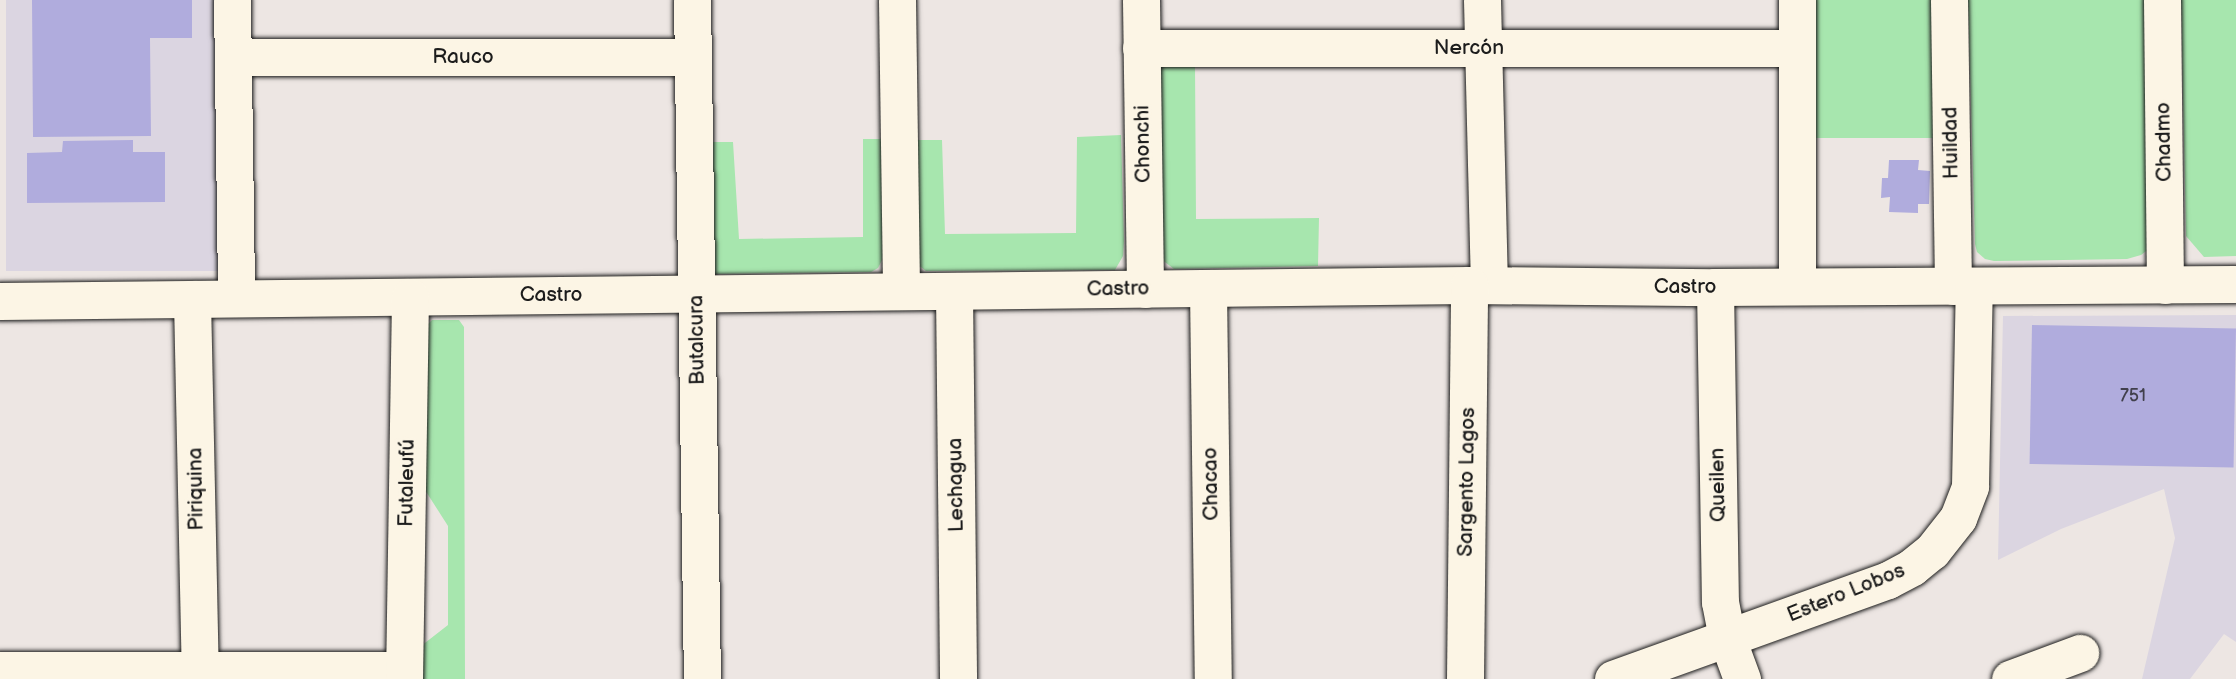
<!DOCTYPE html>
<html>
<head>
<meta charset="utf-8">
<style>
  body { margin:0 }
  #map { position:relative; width:2236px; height:679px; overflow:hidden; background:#ede6e3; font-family:"Balsamiq Sans",sans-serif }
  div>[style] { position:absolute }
  .built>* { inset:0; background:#dbd5e1; transform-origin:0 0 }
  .green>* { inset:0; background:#a7e6ae; transform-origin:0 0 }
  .building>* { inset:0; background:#b0acdd; transform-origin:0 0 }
  .roads { filter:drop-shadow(0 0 2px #1c1c1c) drop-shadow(0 0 2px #1c1c1c) }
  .minor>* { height:37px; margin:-18.5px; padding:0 18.5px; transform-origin:18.5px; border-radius:18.5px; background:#fcf5e5 }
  span { translate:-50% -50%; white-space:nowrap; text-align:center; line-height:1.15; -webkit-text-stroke:6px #fcf5e5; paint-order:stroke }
  .number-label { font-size:18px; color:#41404c }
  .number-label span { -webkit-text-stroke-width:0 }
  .street-label { font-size:21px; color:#1c1c1c }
</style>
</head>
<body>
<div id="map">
  <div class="built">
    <div style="left:6px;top:0;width:213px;height:271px"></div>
    <div style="clip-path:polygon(2236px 315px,2236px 642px,2224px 634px,2190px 679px,2142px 679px,2175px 538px,2164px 489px,2061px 529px,1998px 560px,2003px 316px)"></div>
  </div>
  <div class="green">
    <div style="left:1814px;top:0;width:125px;height:138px"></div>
    <div style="clip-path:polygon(1968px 0,2146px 0,2150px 248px,2141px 255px,2127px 259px,1994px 261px,1985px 259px,1977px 252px,1975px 244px)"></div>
    <div style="clip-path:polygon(2181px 0,2236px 0,2236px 256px,2204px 257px,2186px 236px)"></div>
    <div style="clip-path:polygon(1165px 62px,1195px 65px,1196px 219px,1319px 218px,1318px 266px,1174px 269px,1161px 259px,1158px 68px)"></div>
    <div style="clip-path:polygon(1121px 135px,1124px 241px,1123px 256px,1115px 270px,926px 271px,917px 264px,916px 140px,942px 140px,945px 234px,1076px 233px,1077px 137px)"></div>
    <div style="clip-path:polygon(863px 139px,881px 139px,885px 254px,878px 268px,871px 272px,712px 274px,700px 142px,733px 142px,739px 239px,863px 237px)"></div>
    <div style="clip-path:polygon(432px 320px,459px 320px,464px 327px,465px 679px,420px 679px,421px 646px,448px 625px,448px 526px,425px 490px,425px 327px)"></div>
  </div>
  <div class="building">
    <div style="clip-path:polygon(32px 0,192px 0,192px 38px,150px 38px,151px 136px,33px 137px)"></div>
    <div style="clip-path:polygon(133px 140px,133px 152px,165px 152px,165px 202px,27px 203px,27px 153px,62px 152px,63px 141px)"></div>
    <div style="clip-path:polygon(1889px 160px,1919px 160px,1918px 170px,1930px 171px,1929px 204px,1918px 204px,1918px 213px,1889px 212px,1890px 197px,1881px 198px,1882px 178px,1888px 178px)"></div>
    <div style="left:2032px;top:325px;width:204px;height:139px;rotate:1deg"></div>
  </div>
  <div class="roads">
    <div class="minor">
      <div style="left:232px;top:0;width:298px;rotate:89.2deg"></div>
      <div style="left:692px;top:0;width:679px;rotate:89.16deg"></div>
      <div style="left:897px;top:0;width:291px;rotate:89.2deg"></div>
      <div style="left:1141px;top:0;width:289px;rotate:89.2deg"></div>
      <div style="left:1482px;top:0;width:285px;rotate:88.6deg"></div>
      <div style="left:1949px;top:0;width:286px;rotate:89.2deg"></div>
      <div style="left:2162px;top:0;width:285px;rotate:89.4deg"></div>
      <div style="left:1141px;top:48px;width:656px"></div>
      <div style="left:234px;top:57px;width:459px"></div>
      <div style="left:1797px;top:286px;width:286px;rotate:-90deg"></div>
      <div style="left:1715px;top:287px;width:315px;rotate:89.1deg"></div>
      <div style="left:1720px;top:602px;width:37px;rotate:79deg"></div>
      <div style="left:1727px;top:638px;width:44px;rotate:69.9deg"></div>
      <div style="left:1208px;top:288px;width:391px;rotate:89.3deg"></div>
      <div style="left:954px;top:291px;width:388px;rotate:89.4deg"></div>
      <div style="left:192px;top:299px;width:380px;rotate:88.8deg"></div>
      <div style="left:0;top:301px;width:1469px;rotate:-0.62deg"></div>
      <div style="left:1469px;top:285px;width:246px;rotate:0.5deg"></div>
      <div style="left:1715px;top:287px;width:521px;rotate:-0.33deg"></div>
      <div style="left:0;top:670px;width:404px"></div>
      <div style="left:404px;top:679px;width:382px;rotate:-89.1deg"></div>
      <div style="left:1465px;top:679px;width:394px;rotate:-89.4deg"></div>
      <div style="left:1613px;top:679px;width:292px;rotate:-19.8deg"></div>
      <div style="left:1888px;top:580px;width:27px;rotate:-28deg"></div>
      <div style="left:1912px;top:567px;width:26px;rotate:-39deg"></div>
      <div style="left:1932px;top:551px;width:42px;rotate:-51.8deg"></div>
      <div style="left:1958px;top:518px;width:34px;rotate:-69deg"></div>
      <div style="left:1970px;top:486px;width:200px;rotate:-88.9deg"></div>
      <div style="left:2010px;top:679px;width:75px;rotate:-20.4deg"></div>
    </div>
  </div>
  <div class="number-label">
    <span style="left:2133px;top:396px">751</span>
  </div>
  <div class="street-label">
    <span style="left:1469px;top:48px">Nercón</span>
    <span style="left:463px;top:57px">Rauco</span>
    <span style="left:2164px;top:142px;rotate:-91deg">Chadmo</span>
    <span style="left:1951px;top:143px;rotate:-91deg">Huildad</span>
    <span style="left:1143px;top:144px;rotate:-91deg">Chonchi</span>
    <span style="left:1685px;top:287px">Castro</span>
    <span style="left:1118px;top:289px;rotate:-1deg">Castro</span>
    <span style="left:551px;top:295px">Castro</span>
    <span style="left:697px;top:340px;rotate:-91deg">Butalcura</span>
    <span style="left:1467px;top:482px;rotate:-89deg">Sargento Lagos</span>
    <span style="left:407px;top:483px;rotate:-89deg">Futaleufú</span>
    <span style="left:1211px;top:484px;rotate:-91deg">Chacao</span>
    <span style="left:956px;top:485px;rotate:-91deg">Lechagua</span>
    <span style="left:1718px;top:485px;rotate:-91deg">Queilen</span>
    <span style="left:196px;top:489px;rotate:-91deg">Piriquina</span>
    <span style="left:1846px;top:593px;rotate:-22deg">Estero Lobos</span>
  </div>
</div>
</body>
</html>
